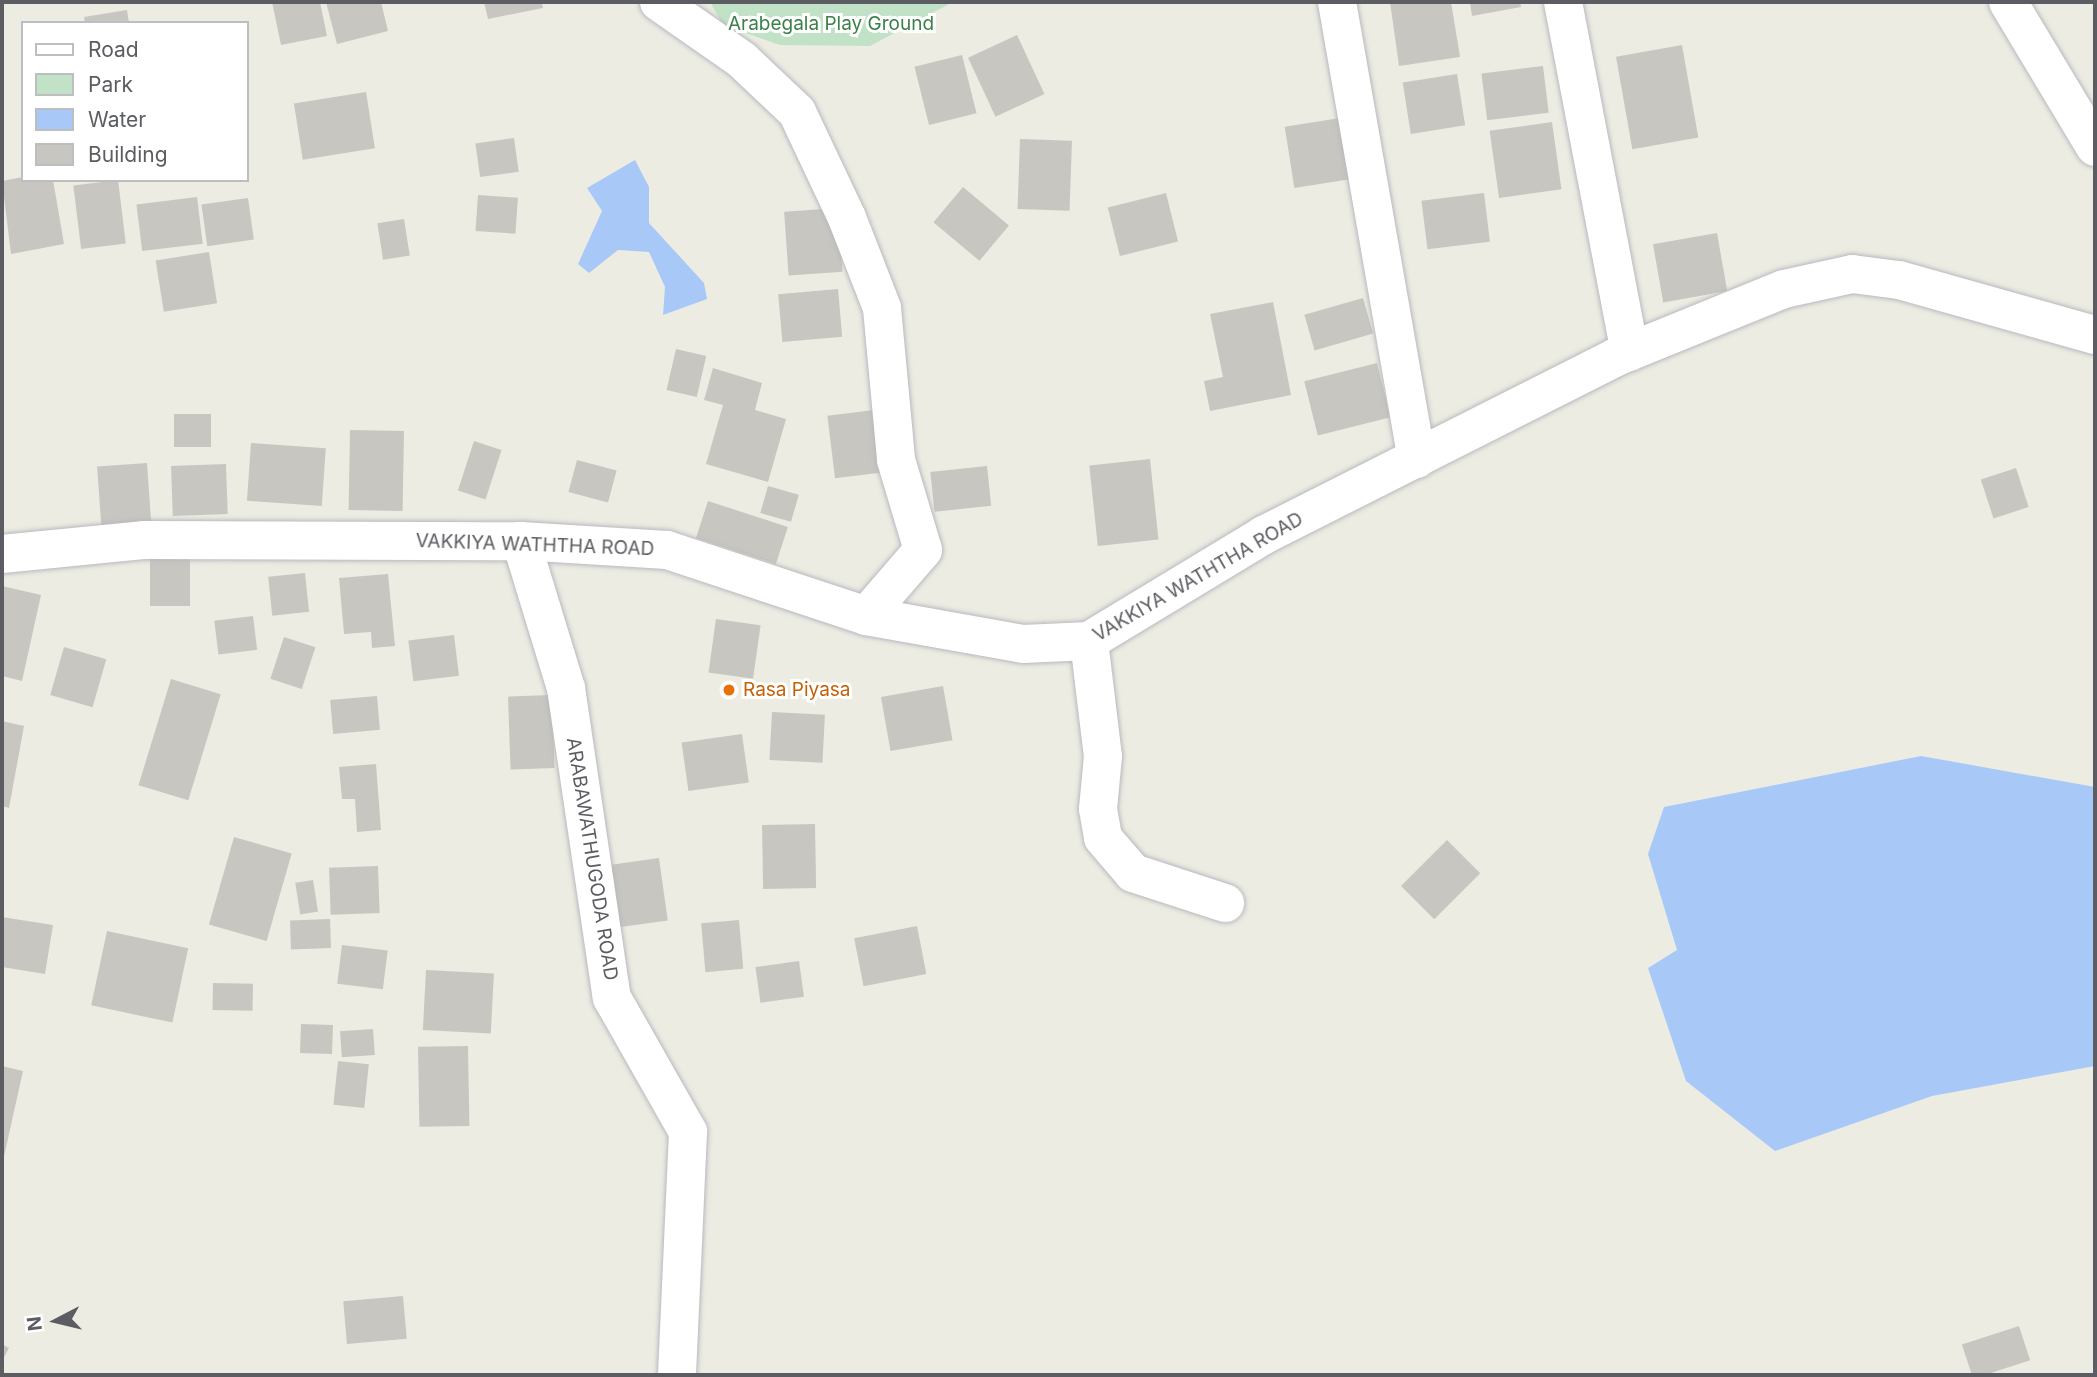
<!DOCTYPE html>
<html>
<head>
<meta charset="utf-8">
<style>
  body { margin:0 }
  #map { position:relative; width:2097px; height:1377px; overflow:hidden; background:#ecece3; font-family:Inter,sans-serif }
  div>[style] { position:absolute }
  .green>* { inset:0; background:#c1e2c6 }
  .water>* { inset:0; background:#a8c9f7 }
  .building>* { inset:0; background:#c8c6c0; transform-origin:0 0 }
  .roads { filter:drop-shadow(0 0 2px #b8b9be) drop-shadow(0 0 2px #b8b9be) }
  .minor>* { height:38px; margin:-19px; padding:0 19px; transform-origin:19px; border-radius:19px; background:#fff }
  .dots>* { width:19px; height:19px; translate:-50% -50%; box-sizing:border-box; border:4px solid #fff; border-radius:50% }
  span { translate:-50% -50%; white-space:nowrap; text-align:center; line-height:1.15; -webkit-text-stroke:6px #fff; paint-order:stroke }
  .park-label { font-size:19px; color:#3c8149 }
  .street-label { font-size:19px; color:#5b5d62 }
  .food-label { font-size:19px; color:#c56008 }
  .left { translate:0 -50%; text-align:left }
  .frame { position:absolute; inset:0; border:4px solid #5b5d62; pointer-events:none }
  .legend { position:absolute; left:21px; top:21px; width:228px; height:161px; box-sizing:border-box; background:#fff; border:2px solid #bdbec0; margin:0; padding:9px 12px; list-style:none; font-size:21px; color:#5b5d62 }
  .legend li { display:flex; align-items:center; gap:14px; height:35px }
  .legend b { width:35px; border:2px solid #bdbec0 }
  .north { position:absolute; left:21px; top:1286px; width:70px; height:70px; -webkit-text-stroke:5px #fff; paint-order:stroke; rotate:263deg; font-size:19px; font-weight:700; line-height:28px; text-align:center; color:#5b5d62 }
  .north::after { content:''; display:block; margin:auto; width:24px; height:32px; background:#5b5d62; clip-path:polygon(50% 0,100% 100%,50% 72%,0 100%) }
</style>
</head>
<body>
<div id="map">
  <div class="green">
    <div style="clip-path:polygon(710px 2px,953px 2px,870px 46px,780px 45px,723px 25px)"></div>
  </div>
  <div class="water">
    <div style="clip-path:polygon(635px 160px,649px 187px,649px 223px,704px 283px,707px 299px,663px 315px,665px 287px,649px 252px,618px 250px,589px 273px,578px 264px,602px 211px,587px 188px)"></div>
    <div style="clip-path:polygon(1921px 756px,2095px 787px,2095px 1066px,1932px 1096px,1775px 1151px,1686px 1081px,1648px 968px,1677px 950px,1648px 854px,1664px 807px)"></div>
  </div>
  <div class="building">
    <div style="clip-path:polygon(272px 2px,320px 2px,327px 36px,281px 45px)"></div>
    <div style="clip-path:polygon(326px 2px,381px 2px,388px 31px,337px 44px)"></div>
    <div style="clip-path:polygon(484px 2px,542px 2px,543px 8px,488px 19px)"></div>
    <div style="clip-path:polygon(1390px 2px,1451px 2px,1460px 57px,1399px 66px)"></div>
    <div style="clip-path:polygon(1470px 2px,1520px 2px,1521px 7px,1472px 16px)"></div>
    <div style="clip-path:polygon(127px 10px,129px 23px,85px 23px,84px 17px)"></div>
    <div style="left:1017px;top:35px;width:65px;height:54px;rotate:65deg"></div>
    <div style="left:1682px;top:45px;width:94px;height:67px;rotate:80deg"></div>
    <div style="left:962px;top:55px;width:60px;height:49px;rotate:76deg"></div>
    <div style="left:1543px;top:66px;width:47px;height:62px;rotate:83deg"></div>
    <div style="left:1457px;top:74px;width:52px;height:55px;rotate:81deg"></div>
    <div style="left:366px;top:92px;width:57px;height:73px;rotate:81deg"></div>
    <div style="left:1340px;top:118px;width:62px;height:56px;rotate:81deg"></div>
    <div style="left:1552px;top:122px;width:68px;height:63px;rotate:82deg"></div>
    <div style="left:514px;top:138px;width:34px;height:39px;rotate:82deg"></div>
    <div style="left:1020px;top:139px;width:52px;height:70px;rotate:2deg"></div>
    <div style="clip-path:polygon(23px 177px,53px 180px,64px 244px,11px 254px,2px 181px)"></div>
    <div style="left:118px;top:180px;width:64px;height:45px;rotate:83deg"></div>
    <div style="left:963px;top:187px;width:60px;height:46px;rotate:40deg"></div>
    <div style="left:1166px;top:193px;width:50px;height:60px;rotate:76deg"></div>
    <div style="left:1484px;top:193px;width:49px;height:63px;rotate:83deg"></div>
    <div style="left:478px;top:195px;width:40px;height:36px;rotate:4deg"></div>
    <div style="left:197px;top:197px;width:47px;height:61px;rotate:83deg"></div>
    <div style="left:248px;top:198px;width:42px;height:47px;rotate:82deg"></div>
    <div style="left:838px;top:208px;width:64px;height:54px;rotate:86deg"></div>
    <div style="left:404px;top:219px;width:37px;height:27px;rotate:81deg"></div>
    <div style="left:1717px;top:233px;width:59px;height:65px;rotate:80deg"></div>
    <div style="left:209px;top:252px;width:52px;height:54px;rotate:81deg"></div>
    <div style="left:838px;top:289px;width:48px;height:60px;rotate:85deg"></div>
    <div style="left:1363px;top:298px;width:37px;height:61px;rotate:74deg"></div>
    <div style="clip-path:polygon(1273px 302px,1291px 395px,1210px 411px,1204px 381px,1223px 377px,1210px 314px)"></div>
    <div style="left:676px;top:349px;width:31px;height:42px;rotate:13deg"></div>
    <div style="left:1377px;top:363px;width:56px;height:75px;rotate:76deg"></div>
    <div style="clip-path:polygon(713px 368px,762px 383px,755px 410px,786px 419px,768px 482px,706px 464px,723px 405px,704px 400px)"></div>
    <div style="left:874px;top:410px;width:63px;height:47px;rotate:83deg"></div>
    <div style="left:174px;top:414px;width:37px;height:33px"></div>
    <div style="left:350px;top:430px;width:54px;height:80px;rotate:1deg"></div>
    <div style="left:474px;top:441px;width:29px;height:52px;rotate:18deg"></div>
    <div style="left:251px;top:443px;width:75px;height:58px;rotate:4deg"></div>
    <div style="left:1150px;top:459px;width:81px;height:61px;rotate:84deg"></div>
    <div style="left:577px;top:460px;width:41px;height:33px;rotate:15deg"></div>
    <div style="left:147px;top:463px;width:64px;height:50px;rotate:86deg"></div>
    <div style="left:226px;top:464px;width:50px;height:55px;rotate:88deg"></div>
    <div style="left:987px;top:466px;width:40px;height:57px;rotate:84deg"></div>
    <div style="left:2016px;top:468px;width:41px;height:37px;rotate:72deg"></div>
    <div style="left:768px;top:486px;width:32px;height:28px;rotate:16deg"></div>
    <div style="left:708px;top:501px;width:84px;height:39px;rotate:18deg"></div>
    <div style="left:150px;top:557px;width:40px;height:49px"></div>
    <div style="left:305px;top:573px;width:39px;height:37px;rotate:84deg"></div>
    <div style="clip-path:polygon(388px 574px,395px 646px,372px 648px,371px 632px,344px 634px,339px 578px)"></div>
    <div style="clip-path:polygon(2px 586px,41px 595px,22px 681px,2px 676px)"></div>
    <div style="left:253px;top:616px;width:34px;height:39px;rotate:83deg"></div>
    <div style="left:716px;top:619px;width:45px;height:54px;rotate:8deg"></div>
    <div style="left:454px;top:635px;width:41px;height:46px;rotate:83deg"></div>
    <div style="left:284px;top:637px;width:33px;height:44px;rotate:18deg"></div>
    <div style="left:64px;top:647px;width:44px;height:50px;rotate:16deg"></div>
    <div style="left:171px;top:679px;width:52px;height:111px;rotate:17deg"></div>
    <div style="left:943px;top:686px;width:55px;height:63px;rotate:80deg"></div>
    <div style="left:552px;top:695px;width:73px;height:44px;rotate:88deg"></div>
    <div style="left:377px;top:696px;width:34px;height:47px;rotate:85deg"></div>
    <div style="left:772px;top:712px;width:53px;height:48px;rotate:3deg"></div>
    <div style="clip-path:polygon(2px 721px,24px 726px,9px 808px,2px 806px)"></div>
    <div style="left:742px;top:734px;width:49px;height:61px;rotate:82deg"></div>
    <div style="clip-path:polygon(376px 764px,381px 830px,357px 832px,355px 799px,342px 799px,339px 767px)"></div>
    <div style="left:815px;top:824px;width:64px;height:53px;rotate:89deg"></div>
    <div style="left:234px;top:837px;width:60px;height:91px;rotate:16deg"></div>
    <div style="left:1447px;top:840px;width:47px;height:65px;rotate:45deg"></div>
    <div style="left:659px;top:858px;width:63px;height:57px;rotate:82deg"></div>
    <div style="left:378px;top:866px;width:47px;height:49px;rotate:88deg"></div>
    <div style="left:313px;top:880px;width:32px;height:18px;rotate:81deg"></div>
    <div style="clip-path:polygon(2px 917px,53px 925px,45px 974px,2px 967px)"></div>
    <div style="left:330px;top:919px;width:29px;height:40px;rotate:88deg"></div>
    <div style="left:739px;top:920px;width:49px;height:38px;rotate:85deg"></div>
    <div style="left:917px;top:926px;width:49px;height:64px;rotate:79deg"></div>
    <div style="left:107px;top:931px;width:83px;height:76px;rotate:12deg"></div>
    <div style="left:342px;top:945px;width:46px;height:39px;rotate:7deg"></div>
    <div style="left:799px;top:961px;width:36px;height:44px;rotate:82deg"></div>
    <div style="left:426px;top:970px;width:68px;height:60px;rotate:3deg"></div>
    <div style="left:213px;top:983px;width:40px;height:27px;rotate:1deg"></div>
    <div style="left:301px;top:1024px;width:32px;height:29px;rotate:2deg"></div>
    <div style="left:373px;top:1029px;width:26px;height:33px;rotate:86deg"></div>
    <div style="left:468px;top:1046px;width:80px;height:50px;rotate:89deg"></div>
    <div style="left:338px;top:1061px;width:31px;height:44px;rotate:6deg"></div>
    <div style="clip-path:polygon(2px 1066px,23px 1071px,3px 1161px,2px 1161px)"></div>
    <div style="left:403px;top:1296px;width:43px;height:60px;rotate:85deg"></div>
    <div style="left:2019px;top:1326px;width:36px;height:60px;rotate:72deg"></div>
    <div style="clip-path:polygon(2px 1344px,9px 1348px,2px 1361px)"></div>
  </div>
  <div class="roads">
    <div class="minor">
      <div style="left:659px;top:2px;width:101px;rotate:34.9deg"></div>
      <div style="left:742px;top:60px;width:76px;rotate:43.4deg"></div>
      <div style="left:797px;top:112px;width:117px;rotate:64.7deg"></div>
      <div style="left:847px;top:218px;width:97px;rotate:68.7deg"></div>
      <div style="left:882px;top:308px;width:153px;rotate:84.7deg"></div>
      <div style="left:896px;top:460px;width:94px;rotate:73.3deg"></div>
      <div style="left:923px;top:550px;width:87px;rotate:130.8deg"></div>
      <div style="left:1337px;top:2px;width:464px;rotate:80.1deg"></div>
      <div style="left:1563px;top:2px;width:356px;rotate:79.2deg"></div>
      <div style="left:2008px;top:2px;width:169px;rotate:59deg"></div>
      <div style="left:521px;top:541px;width:154px;rotate:73deg"></div>
      <div style="left:566px;top:688px;width:313px;rotate:81.6deg"></div>
      <div style="left:612px;top:998px;width:154px;rotate:60.4deg"></div>
      <div style="left:688px;top:1132px;width:243px;rotate:92.6deg"></div>
      <div style="left:2px;top:554px;width:144px;rotate:-5.6deg"></div>
      <div style="left:145px;top:540px;width:376px;rotate:0.2deg"></div>
      <div style="left:521px;top:541px;width:146px;rotate:3.5deg"></div>
      <div style="left:667px;top:550px;width:210px;rotate:18.3deg"></div>
      <div style="left:866px;top:616px;width:159px;rotate:10.1deg"></div>
      <div style="left:1023px;top:644px;width:66px;rotate:-2.6deg"></div>
      <div style="left:1089px;top:641px;width:205px;rotate:-31.2deg"></div>
      <div style="left:1264px;top:535px;width:392px;rotate:-26.8deg"></div>
      <div style="left:1614px;top:358px;width:183px;rotate:-22.1deg"></div>
      <div style="left:1784px;top:289px;width:70px;rotate:-12.4deg"></div>
      <div style="left:1852px;top:274px;width:47px;rotate:7.3deg"></div>
      <div style="left:1899px;top:280px;width:204px;rotate:15.7deg"></div>
      <div style="left:1089px;top:641px;width:116px;rotate:83.1deg"></div>
      <div style="left:1103px;top:756px;width:53px;rotate:95.4deg"></div>
      <div style="left:1098px;top:809px;width:29px;rotate:80deg"></div>
      <div style="left:1103px;top:838px;width:46px;rotate:49.4deg"></div>
      <div style="left:1133px;top:873px;width:97px;rotate:18.1deg"></div>
    </div>
  </div>
  <div class="dots">
    <div style="left:729px;top:690px;background:#e8710a"></div>
  </div>
  <div class="park-label">
    <span style="left:831px;top:24px">Arabegala Play Ground</span>
  </div>
  <div class="street-label">
    <span style="left:535px;top:545px;rotate:2deg">VAKKIYA WATHTHA ROAD</span>
    <span style="left:1198px;top:577px;rotate:-30deg">VAKKIYA WATHTHA ROAD</span>
    <span style="left:592px;top:859px;rotate:81deg">ARABAWATHUGODA ROAD</span>
  </div>
  <div class="food-label">
    <span class="left" style="left:743px;top:690px">Rasa Piyasa</span>
  </div>
  <div class="frame"></div>
  <ul class="legend">
  <li><b style="height:9px;background:#fff"></b>Road</li>
  <li><b style="height:19px;background:#c1e2c6"></b>Park</li>
  <li><b style="height:19px;background:#a8c9f7"></b>Water</li>
  <li><b style="height:19px;background:#c8c6c0"></b>Building</li>
  </ul>
  <div class="north">N</div>
</div>
</body>
</html>
